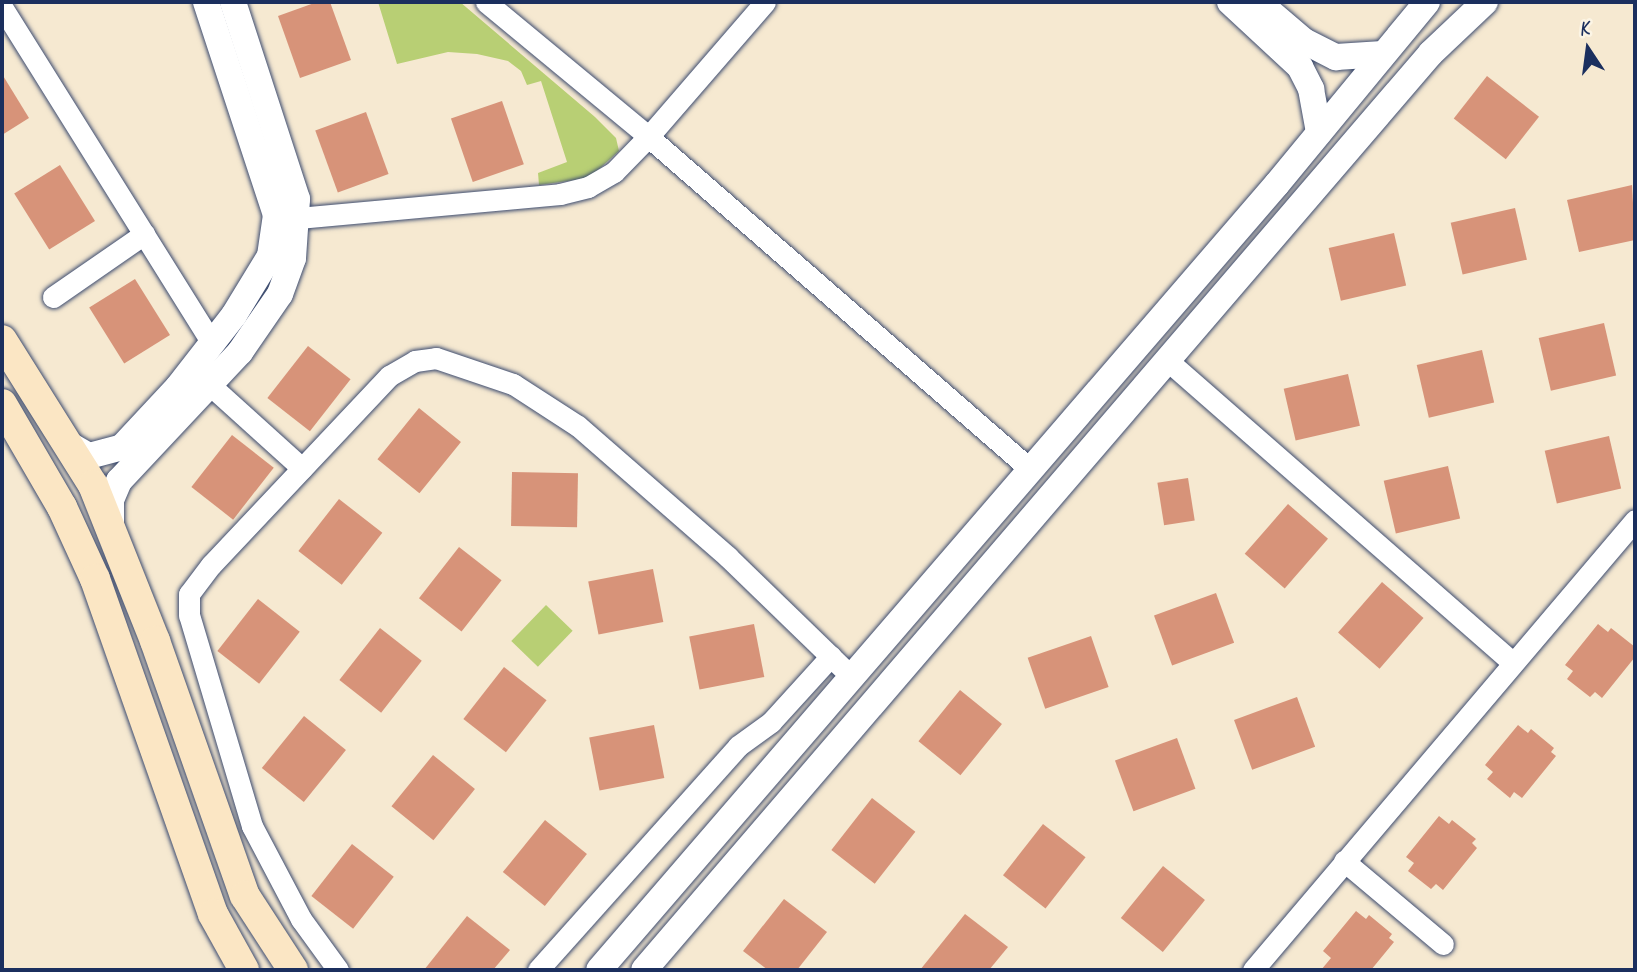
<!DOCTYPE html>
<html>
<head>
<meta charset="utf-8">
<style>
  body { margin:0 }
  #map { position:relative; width:1637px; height:972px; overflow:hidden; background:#f6e9d1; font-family:Caveat,sans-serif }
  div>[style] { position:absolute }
  .green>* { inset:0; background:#b8cf74; transform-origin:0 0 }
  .building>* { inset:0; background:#d79379; transform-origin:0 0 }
  .roads { filter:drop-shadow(0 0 2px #3c4b6f) drop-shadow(0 0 2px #3c4b6f) }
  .minor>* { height:21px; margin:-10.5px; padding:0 10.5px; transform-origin:10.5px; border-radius:10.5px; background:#fff }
  .tertiary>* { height:26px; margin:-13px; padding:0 13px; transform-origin:13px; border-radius:13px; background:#fff }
  .secondary>* { height:30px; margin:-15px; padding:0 15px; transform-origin:15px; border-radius:15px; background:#fbe6c4 }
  span { translate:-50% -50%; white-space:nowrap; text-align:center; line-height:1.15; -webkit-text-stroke:6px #fcf5e5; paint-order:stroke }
  .frame { position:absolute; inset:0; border:4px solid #1b2f5e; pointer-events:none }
  .north { position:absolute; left:1553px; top:14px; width:70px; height:70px; -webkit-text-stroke:5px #fcf5e5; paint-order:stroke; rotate:347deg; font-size:19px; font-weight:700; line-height:28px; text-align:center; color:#1b2f5e }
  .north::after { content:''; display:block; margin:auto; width:24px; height:32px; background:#1b2f5e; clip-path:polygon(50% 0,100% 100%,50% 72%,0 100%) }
</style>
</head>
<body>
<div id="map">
  <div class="green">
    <div style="clip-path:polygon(378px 2px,460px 2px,595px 117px,616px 138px,619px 151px,589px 178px,539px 185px,538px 173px,567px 162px,541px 81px,527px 85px,521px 71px,508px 61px,477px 54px,448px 52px,397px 64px)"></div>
    <div style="left:546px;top:605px;width:37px;height:50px;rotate:44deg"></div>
  </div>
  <div class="building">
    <div style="clip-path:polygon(317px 2px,330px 2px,351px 60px,300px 78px,278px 16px)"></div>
    <div style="clip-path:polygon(2px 74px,29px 118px,2px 135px)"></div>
    <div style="left:1487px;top:76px;width:66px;height:54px;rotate:38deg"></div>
    <div style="left:502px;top:101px;width:67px;height:54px;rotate:71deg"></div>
    <div style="left:366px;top:112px;width:66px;height:54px;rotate:70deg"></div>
    <div style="left:60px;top:165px;width:66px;height:54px;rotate:58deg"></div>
    <div style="clip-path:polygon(1632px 185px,1635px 240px,1579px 252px,1567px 200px)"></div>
    <div style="left:1515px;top:208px;width:53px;height:66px;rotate:77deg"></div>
    <div style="left:1394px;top:233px;width:54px;height:67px;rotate:77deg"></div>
    <div style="left:135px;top:279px;width:66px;height:54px;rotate:58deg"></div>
    <div style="left:1604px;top:323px;width:54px;height:67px;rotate:77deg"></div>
    <div style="left:308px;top:346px;width:54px;height:66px;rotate:38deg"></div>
    <div style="left:1482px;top:350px;width:54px;height:67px;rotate:77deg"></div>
    <div style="left:1348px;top:374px;width:53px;height:66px;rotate:77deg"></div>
    <div style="left:419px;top:408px;width:54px;height:66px;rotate:39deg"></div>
    <div style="left:232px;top:435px;width:53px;height:66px;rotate:38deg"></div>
    <div style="left:1609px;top:436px;width:54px;height:66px;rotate:77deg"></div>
    <div style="left:1448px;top:466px;width:54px;height:66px;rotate:77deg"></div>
    <div style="left:512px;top:472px;width:66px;height:54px;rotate:1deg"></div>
    <div style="left:1188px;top:478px;width:43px;height:31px;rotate:81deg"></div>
    <div style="left:339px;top:499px;width:55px;height:66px;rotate:38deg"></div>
    <div style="left:1288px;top:504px;width:53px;height:66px;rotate:41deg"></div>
    <div style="left:459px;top:547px;width:54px;height:65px;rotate:38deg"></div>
    <div style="left:653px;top:569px;width:54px;height:66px;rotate:79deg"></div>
    <div style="left:1382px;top:582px;width:55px;height:67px;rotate:41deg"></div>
    <div style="left:1216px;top:593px;width:53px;height:66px;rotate:70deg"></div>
    <div style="left:258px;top:599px;width:53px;height:66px;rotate:38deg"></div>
    <div style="left:754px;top:624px;width:54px;height:66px;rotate:79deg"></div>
    <div style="clip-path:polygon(1598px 624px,1608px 632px,1611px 628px,1635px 647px,1635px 657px,1602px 698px,1595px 692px,1590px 697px,1567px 679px,1573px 671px,1565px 665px)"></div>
    <div style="left:380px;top:628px;width:53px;height:66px;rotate:38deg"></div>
    <div style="left:1091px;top:636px;width:54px;height:67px;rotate:71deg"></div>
    <div style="left:504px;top:667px;width:54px;height:66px;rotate:38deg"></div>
    <div style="left:960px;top:690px;width:54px;height:66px;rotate:39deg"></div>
    <div style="left:1297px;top:697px;width:53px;height:67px;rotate:70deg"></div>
    <div style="left:304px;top:716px;width:54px;height:67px;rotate:39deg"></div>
    <div style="left:654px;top:725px;width:54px;height:66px;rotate:79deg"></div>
    <div style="clip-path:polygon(1518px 725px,1528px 733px,1531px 729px,1554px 748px,1551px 752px,1556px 756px,1522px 798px,1514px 792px,1510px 798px,1487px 779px,1493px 772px,1485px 765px)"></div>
    <div style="left:1177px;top:738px;width:54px;height:66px;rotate:70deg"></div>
    <div style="left:433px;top:755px;width:54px;height:66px;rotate:39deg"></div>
    <div style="left:872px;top:798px;width:55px;height:66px;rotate:38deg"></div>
    <div style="clip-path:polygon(1439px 816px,1449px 824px,1452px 820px,1476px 839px,1472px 843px,1477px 848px,1443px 890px,1436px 884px,1431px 889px,1408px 871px,1414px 863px,1406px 857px)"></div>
    <div style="left:545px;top:820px;width:54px;height:67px;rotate:39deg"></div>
    <div style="left:1043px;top:824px;width:54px;height:65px;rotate:38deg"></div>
    <div style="left:352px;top:844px;width:53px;height:66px;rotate:38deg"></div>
    <div style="left:1163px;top:866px;width:54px;height:67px;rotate:39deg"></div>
    <div style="clip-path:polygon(784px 899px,827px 932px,797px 970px,768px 970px,743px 951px)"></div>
    <div style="clip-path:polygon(1356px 911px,1366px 919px,1369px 915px,1392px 934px,1389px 938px,1394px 942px,1371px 970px,1321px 970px,1331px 958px,1323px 951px)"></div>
    <div style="clip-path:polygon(965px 914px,1008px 947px,989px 970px,920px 970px)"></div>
    <div style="clip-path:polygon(467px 916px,510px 950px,493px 970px,424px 970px)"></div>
  </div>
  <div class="roads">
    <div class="minor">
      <div style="left:486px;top:2px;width:204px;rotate:39.6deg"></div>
      <div style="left:643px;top:132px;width:513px;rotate:41.05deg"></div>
      <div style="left:2px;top:7px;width:396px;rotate:58deg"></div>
      <div style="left:298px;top:218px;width:263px;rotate:-5.2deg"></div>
      <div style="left:560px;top:194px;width:29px;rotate:-14deg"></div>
      <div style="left:588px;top:187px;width:30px;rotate:-30deg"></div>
      <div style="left:614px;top:172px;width:50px;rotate:-45.8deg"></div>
      <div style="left:649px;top:136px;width:177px;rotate:-49.1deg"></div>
      <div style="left:53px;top:297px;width:111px;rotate:-34.7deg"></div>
      <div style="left:1167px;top:360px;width:459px;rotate:41.2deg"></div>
      <div style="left:210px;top:385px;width:124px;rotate:42.1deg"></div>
      <div style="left:1344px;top:861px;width:129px;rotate:40deg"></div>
      <div style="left:338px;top:970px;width:63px;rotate:-126deg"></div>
      <div style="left:301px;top:919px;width:105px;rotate:-117.8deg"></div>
      <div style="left:252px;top:826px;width:220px;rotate:-106.6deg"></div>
      <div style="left:189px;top:615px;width:21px;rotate:-90deg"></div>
      <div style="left:189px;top:594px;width:36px;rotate:-53deg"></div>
      <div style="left:211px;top:565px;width:260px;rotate:-46.7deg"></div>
      <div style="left:389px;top:376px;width:30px;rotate:-30deg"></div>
      <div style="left:415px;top:361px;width:21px;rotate:-8deg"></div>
      <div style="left:436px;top:358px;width:81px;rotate:18.7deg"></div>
      <div style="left:513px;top:384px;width:77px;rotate:32.9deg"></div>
      <div style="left:578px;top:426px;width:199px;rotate:41.1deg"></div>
      <div style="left:728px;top:557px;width:173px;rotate:44.1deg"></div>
      <div style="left:538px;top:970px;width:300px;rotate:-48.2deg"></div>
      <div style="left:738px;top:746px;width:41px;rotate:-36deg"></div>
      <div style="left:771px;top:722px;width:89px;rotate:-47.7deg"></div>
      <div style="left:1253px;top:970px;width:590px;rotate:-49.67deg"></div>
    </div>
    <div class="tertiary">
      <div style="left:1230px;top:2px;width:96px;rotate:42.9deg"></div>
      <div style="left:1300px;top:67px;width:25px;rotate:63deg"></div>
      <div style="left:1311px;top:89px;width:44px;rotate:79.5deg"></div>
      <div style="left:1258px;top:2px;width:60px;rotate:40.3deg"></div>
      <div style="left:1304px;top:41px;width:36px;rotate:27deg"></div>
      <div style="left:1336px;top:57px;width:47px;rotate:-3.7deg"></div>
      <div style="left:68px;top:444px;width:24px;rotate:30deg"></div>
      <div style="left:89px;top:456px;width:34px;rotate:-15deg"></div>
      <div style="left:122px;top:447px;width:82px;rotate:-47deg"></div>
      <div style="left:178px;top:387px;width:91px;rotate:-52.1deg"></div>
      <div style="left:234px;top:315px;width:69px;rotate:-58.6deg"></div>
      <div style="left:270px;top:256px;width:41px;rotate:-81.7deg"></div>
      <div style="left:276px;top:215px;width:224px;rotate:-108.2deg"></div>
      <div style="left:111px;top:526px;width:26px;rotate:-90deg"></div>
      <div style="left:111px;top:500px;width:21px;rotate:-67deg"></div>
      <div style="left:119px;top:481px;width:177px;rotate:-46.8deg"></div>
      <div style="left:240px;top:352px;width:70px;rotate:-55.4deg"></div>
      <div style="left:280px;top:294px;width:38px;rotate:-70deg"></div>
      <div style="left:293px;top:258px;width:59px;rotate:-86.1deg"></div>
      <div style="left:297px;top:199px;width:207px;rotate:-108deg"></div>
      <div style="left:599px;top:970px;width:1038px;rotate:-49.22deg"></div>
      <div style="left:1277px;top:184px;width:236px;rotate:-50.5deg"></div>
      <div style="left:644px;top:970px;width:1208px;rotate:-49.36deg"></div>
      <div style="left:1431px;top:53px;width:74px;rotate:-43.4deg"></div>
    </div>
    <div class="secondary">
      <div style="left:2px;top:340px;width:171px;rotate:57.9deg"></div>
      <div style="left:93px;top:485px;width:168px;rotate:68.3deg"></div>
      <div style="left:155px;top:641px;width:270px;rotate:70.6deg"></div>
      <div style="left:245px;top:896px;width:88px;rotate:57deg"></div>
      <div style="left:2px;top:404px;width:119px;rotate:59.8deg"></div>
      <div style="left:62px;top:507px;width:79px;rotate:65.4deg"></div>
      <div style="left:95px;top:579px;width:355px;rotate:70.6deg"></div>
      <div style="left:213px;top:914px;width:64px;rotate:61deg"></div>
    </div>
  </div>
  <div class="frame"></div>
  <div class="north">K</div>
</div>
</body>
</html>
